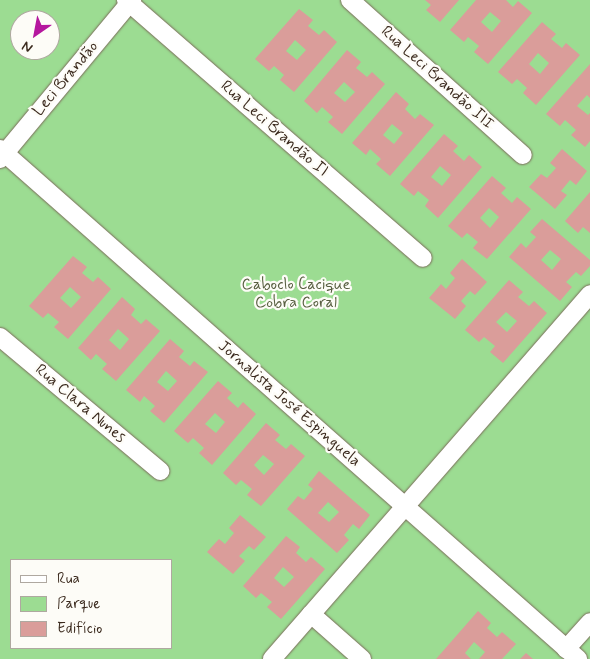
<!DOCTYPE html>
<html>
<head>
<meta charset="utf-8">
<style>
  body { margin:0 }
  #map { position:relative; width:590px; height:659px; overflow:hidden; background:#f2e3c8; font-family:Mynerve,sans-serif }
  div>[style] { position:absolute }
  .green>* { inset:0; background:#9cdc92 }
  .building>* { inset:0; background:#da9d9a }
  .roads { filter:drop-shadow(0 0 1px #7b6b5a) drop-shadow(0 0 1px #7b6b5a) }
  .minor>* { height:18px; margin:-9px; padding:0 9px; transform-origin:9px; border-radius:9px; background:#fff }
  span { translate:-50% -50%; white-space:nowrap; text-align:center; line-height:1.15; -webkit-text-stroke:4.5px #fdfcf7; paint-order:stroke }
  .street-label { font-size:16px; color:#3b2a1e }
  .park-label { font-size:16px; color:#585f41 }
  .legend { position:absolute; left:10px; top:559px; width:162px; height:90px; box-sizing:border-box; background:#fdfcf7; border:1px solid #afa8a0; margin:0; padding:6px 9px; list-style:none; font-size:15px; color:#3b2a1e }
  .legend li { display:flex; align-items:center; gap:10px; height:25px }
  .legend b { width:25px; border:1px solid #afa8a0 }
  .north { position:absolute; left:10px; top:10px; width:50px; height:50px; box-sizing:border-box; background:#fdfcf7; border:1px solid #afa8a0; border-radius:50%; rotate:213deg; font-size:14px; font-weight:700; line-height:20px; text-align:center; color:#3b2a1e }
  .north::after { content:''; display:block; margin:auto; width:18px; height:22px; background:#b5179e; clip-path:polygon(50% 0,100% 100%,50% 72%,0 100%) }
</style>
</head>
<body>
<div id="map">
  <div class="green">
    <div style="clip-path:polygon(evenodd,0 0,590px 0,590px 659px,0 659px,0 0,20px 20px,50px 20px,50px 50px,20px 50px,20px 20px,0 0,11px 560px,171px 560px,171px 648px,11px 648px,11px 560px)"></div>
  </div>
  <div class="building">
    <div style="clip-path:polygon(425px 0,459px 0,440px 22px,426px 10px,431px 5px)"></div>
    <div style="clip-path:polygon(evenodd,476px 0,506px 0,513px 7px,518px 1px,532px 13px,488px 64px,474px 52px,479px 46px,468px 37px,464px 42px,450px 30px,476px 0,490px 12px,501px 21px,492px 32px,481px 22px,490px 12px)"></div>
    <div style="clip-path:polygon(evenodd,299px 9px,313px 20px,308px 26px,319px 35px,324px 30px,337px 42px,294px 92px,280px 80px,284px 75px,274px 66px,269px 71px,255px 59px,299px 9px,295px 40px,306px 50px,297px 60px,286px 51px,295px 40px)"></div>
    <div style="clip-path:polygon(evenodd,542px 22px,556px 34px,551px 39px,562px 48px,566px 43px,580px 55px,536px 105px,523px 93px,527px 88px,517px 79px,512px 84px,498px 72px,542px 22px,538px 53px,549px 63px,540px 74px,529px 64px,538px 53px)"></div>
    <div style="clip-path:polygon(evenodd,347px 50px,361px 62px,356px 68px,367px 77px,372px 72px,385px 84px,342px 134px,328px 122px,333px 117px,322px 107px,317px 113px,304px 101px,347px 50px,344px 82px,355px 92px,345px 102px,334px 93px,344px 82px)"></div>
    <div style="clip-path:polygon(590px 64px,590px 98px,587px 95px,577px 106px,588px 115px,590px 113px,590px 141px,585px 147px,571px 135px,576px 130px,565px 120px,560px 126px,546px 114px)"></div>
    <div style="clip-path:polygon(evenodd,396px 92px,409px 104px,405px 109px,415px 119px,420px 114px,434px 125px,390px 176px,376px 164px,381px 159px,370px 149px,366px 155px,352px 143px,396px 92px,392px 124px,403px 133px,394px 144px,383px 135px,392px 124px)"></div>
    <div style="clip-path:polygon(evenodd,444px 134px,458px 146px,453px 151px,464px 161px,469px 155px,482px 167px,438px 218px,425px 206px,429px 200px,418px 191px,414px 196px,400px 184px,444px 134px,440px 166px,451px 175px,442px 186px,431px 177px,440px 166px)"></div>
    <div style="clip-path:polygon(562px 149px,587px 171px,576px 185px,570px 180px,561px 191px,567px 195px,555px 209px,529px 187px,541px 174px,547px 178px,556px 168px,550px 163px)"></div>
    <div style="clip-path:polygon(evenodd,492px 176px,506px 188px,501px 193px,512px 203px,517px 197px,531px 209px,487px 259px,473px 248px,478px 242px,467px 233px,462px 238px,448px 226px,492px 176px,489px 208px,499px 217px,490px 228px,480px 218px,489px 208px)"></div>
    <div style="clip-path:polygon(590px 192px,590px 233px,583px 227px,578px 233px,565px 221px)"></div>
    <div style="clip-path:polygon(evenodd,542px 219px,590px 260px,590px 266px,581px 276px,576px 272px,566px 282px,572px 287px,560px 301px,509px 257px,521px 243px,526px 248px,536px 237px,530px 232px,542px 219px,550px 250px,561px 259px,552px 270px,541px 260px,550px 250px)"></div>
    <div style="clip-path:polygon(evenodd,73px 256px,87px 267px,82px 273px,93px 282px,98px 277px,111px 289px,68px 339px,54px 327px,59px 322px,48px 313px,43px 318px,29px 306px,73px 256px,70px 287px,81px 297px,71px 308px,60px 298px,70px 287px)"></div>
    <div style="clip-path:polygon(462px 259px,487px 282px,475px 295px,470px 291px,461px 301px,466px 306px,455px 319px,429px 298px,441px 284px,446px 289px,455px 278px,450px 273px)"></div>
    <div style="clip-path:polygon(evenodd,509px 280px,523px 292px,518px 297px,529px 306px,534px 301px,547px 313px,503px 363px,490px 352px,495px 346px,484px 337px,479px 342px,465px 330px,509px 280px,506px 312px,517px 321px,507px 332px,496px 322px,506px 312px)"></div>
    <div style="clip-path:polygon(evenodd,122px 297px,135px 309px,131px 315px,141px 324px,146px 319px,160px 331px,116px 381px,102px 369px,107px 364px,96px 354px,91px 360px,78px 348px,122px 297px,118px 329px,129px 339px,120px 350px,109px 340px,118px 329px)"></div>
    <div style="clip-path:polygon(evenodd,170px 339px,184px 351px,179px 357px,190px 366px,194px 361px,208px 372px,164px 423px,150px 411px,155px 406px,144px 396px,140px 402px,126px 390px,170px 339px,166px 371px,177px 381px,168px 391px,157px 382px,166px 371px)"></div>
    <div style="clip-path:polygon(evenodd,218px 381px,232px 393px,227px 398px,238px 408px,243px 402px,256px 414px,212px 465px,199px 453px,204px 448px,193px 438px,188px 443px,174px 431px,218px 381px,215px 413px,225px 422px,216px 433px,205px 424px,215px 413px)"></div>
    <div style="clip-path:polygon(evenodd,266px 423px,280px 435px,275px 440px,286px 449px,291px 444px,305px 456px,261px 506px,247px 495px,252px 489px,241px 480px,236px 485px,223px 473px,266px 423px,263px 455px,274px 464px,264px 475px,254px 465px,263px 455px)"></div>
    <div style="clip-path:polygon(evenodd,319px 471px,370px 515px,359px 529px,353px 524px,344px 535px,349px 540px,337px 553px,287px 509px,298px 496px,304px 500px,313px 489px,308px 485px,319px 471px,328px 502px,339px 512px,329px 522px,318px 513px,328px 502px)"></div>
    <div style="clip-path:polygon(240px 515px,266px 537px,254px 550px,249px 546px,239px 556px,245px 561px,233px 574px,207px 552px,219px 539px,225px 544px,234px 533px,229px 528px)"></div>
    <div style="clip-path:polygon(evenodd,286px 536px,300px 547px,296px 553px,306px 562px,311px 557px,325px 569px,281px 619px,267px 607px,272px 602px,261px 593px,256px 598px,243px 586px,286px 536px,283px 567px,294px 577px,284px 587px,274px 578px,283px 567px)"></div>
    <div style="clip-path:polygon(478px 611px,491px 623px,487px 628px,497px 637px,502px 632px,516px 644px,502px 659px,479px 659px,485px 652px,474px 642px,465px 653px,471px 659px,436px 659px)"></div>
    <div style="clip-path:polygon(526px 653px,533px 659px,520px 659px)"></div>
  </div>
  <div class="roads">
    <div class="minor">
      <div style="left:126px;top:0;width:393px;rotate:41deg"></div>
      <div style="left:350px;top:0;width:232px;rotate:41.9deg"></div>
      <div style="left:0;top:149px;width:771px;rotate:41.42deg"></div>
      <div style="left:0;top:159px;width:207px;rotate:-50.3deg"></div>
      <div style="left:0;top:337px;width:209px;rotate:39.9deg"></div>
      <div style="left:311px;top:614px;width:68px;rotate:41.4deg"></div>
      <div style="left:566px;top:649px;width:36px;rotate:-48deg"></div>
      <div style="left:272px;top:659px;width:484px;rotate:-48.9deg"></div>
    </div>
  </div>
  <div class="street-label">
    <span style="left:437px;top:78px;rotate:42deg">Rua Leci Brandão III</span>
    <span style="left:66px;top:79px;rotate:-50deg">Leci Brandão</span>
    <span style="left:274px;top:129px;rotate:41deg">Rua Leci Brandão II</span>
    <span style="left:80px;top:404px;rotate:40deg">Rua Clara Nunes</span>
    <span style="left:289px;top:404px;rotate:41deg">Jornalista José Espinguela</span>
  </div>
  <div class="park-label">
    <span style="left:296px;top:294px">Caboclo Cacique<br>Cobra Coral</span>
  </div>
  <ul class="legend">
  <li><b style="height:6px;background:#fff"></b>Rua</li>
  <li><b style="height:14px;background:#9cdc92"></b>Parque</li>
  <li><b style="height:14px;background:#da9d9a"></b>Edifício</li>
  </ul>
  <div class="north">N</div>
</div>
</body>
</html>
